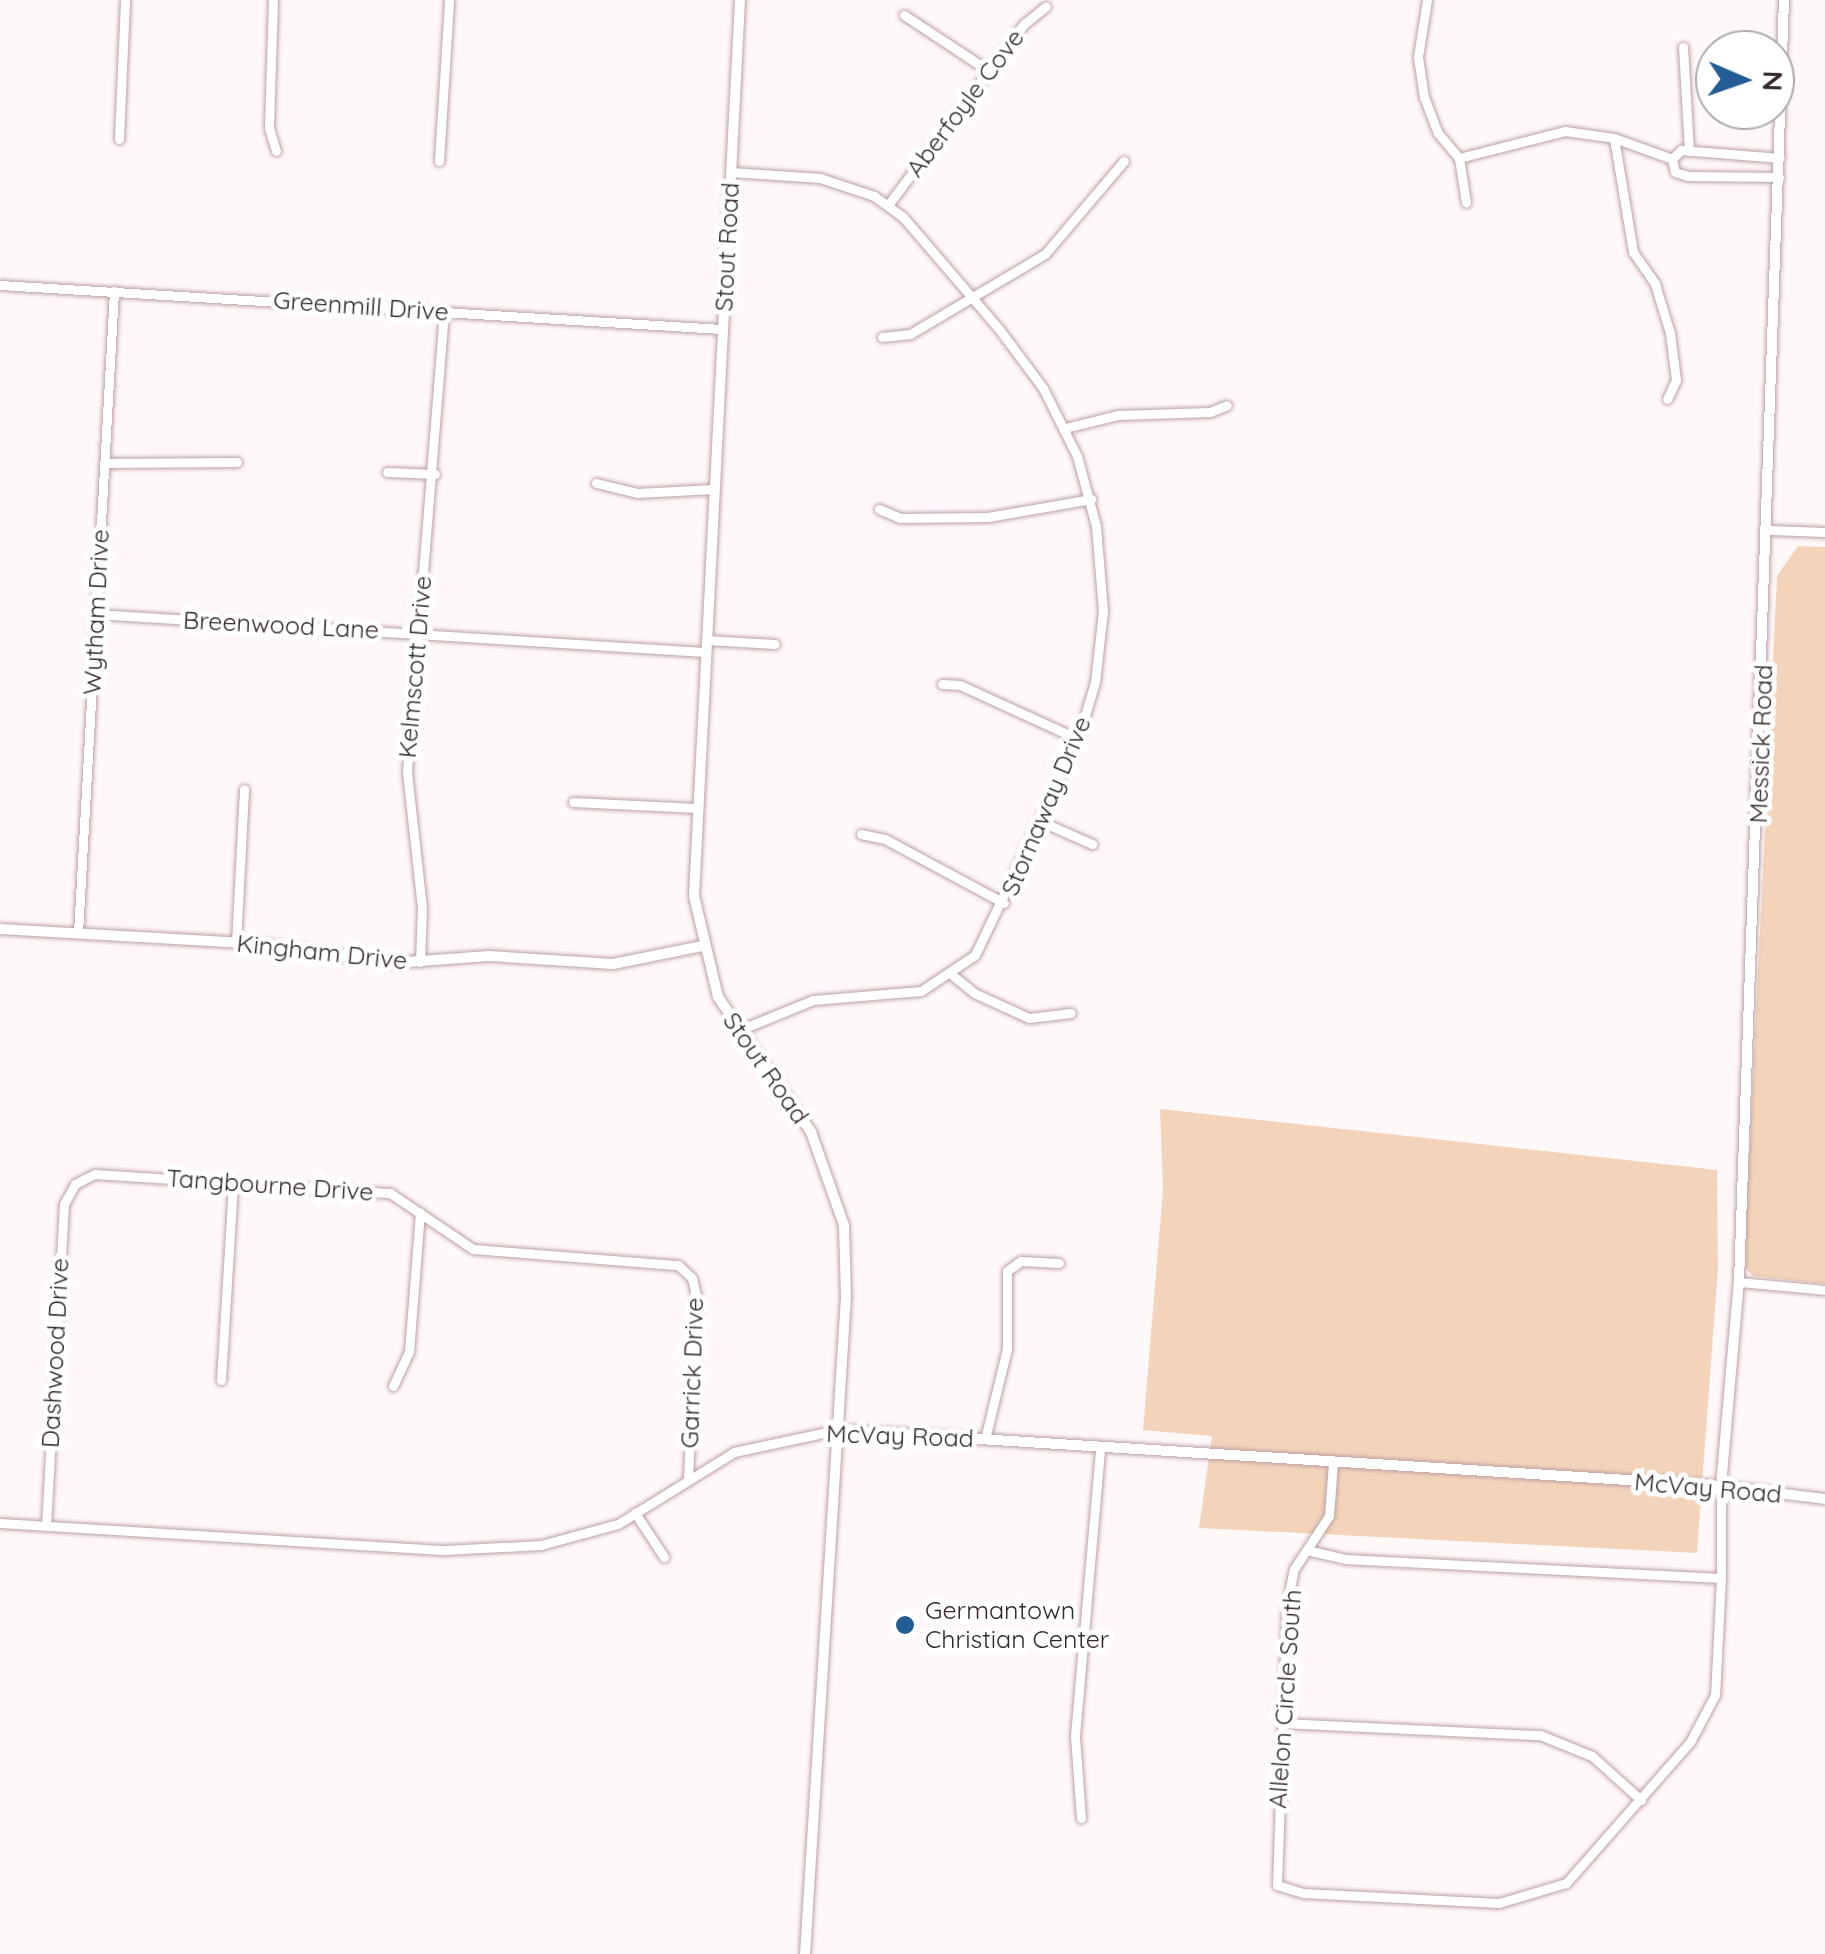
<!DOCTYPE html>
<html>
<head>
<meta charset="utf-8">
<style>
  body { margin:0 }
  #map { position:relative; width:1825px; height:1954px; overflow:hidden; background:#fff8f9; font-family:Quicksand,sans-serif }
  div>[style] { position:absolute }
  .green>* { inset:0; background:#f3d4bb }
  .roads { filter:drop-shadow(0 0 2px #bda1a3) drop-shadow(0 0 2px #bda1a3) }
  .minor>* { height:9px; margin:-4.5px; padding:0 4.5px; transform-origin:4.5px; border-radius:4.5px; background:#fff }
  .tertiary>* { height:10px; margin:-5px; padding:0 5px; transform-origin:5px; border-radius:5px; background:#fff }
  .dots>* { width:28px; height:28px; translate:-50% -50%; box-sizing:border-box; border:5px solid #fff; border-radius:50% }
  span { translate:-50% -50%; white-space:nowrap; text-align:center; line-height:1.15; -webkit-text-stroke:10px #fff; paint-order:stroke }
  .street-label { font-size:25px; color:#352a2b }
  .poi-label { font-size:25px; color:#352a2b }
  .left { translate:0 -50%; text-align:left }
  .north { position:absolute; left:1695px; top:30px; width:100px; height:100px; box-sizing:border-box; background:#fff; border:2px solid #aeaaaa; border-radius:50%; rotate:92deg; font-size:28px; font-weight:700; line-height:40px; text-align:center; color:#352a2b }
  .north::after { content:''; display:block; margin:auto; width:35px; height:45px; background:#245d95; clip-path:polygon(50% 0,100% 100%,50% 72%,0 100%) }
</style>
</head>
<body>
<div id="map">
  <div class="green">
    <div style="clip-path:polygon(1798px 546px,1825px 547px,1825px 1284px,1753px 1276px,1744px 1266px,1777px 576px)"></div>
    <div style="clip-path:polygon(1160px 1109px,1717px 1170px,1718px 1267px,1697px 1553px,1199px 1528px,1212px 1436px,1143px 1430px,1163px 1190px)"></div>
  </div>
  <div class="roads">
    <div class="minor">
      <div style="left:273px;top:0;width:128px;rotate:91.8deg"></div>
      <div style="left:269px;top:128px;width:24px;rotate:73deg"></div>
      <div style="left:1427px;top:0;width:58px;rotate:99deg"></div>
      <div style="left:1418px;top:57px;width:40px;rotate:81.5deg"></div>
      <div style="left:1424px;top:97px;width:39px;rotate:69deg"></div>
      <div style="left:1438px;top:133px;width:33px;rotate:50deg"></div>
      <div style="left:1459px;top:158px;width:45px;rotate:81deg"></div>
      <div style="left:904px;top:15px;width:102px;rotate:33.4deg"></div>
      <div style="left:1683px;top:47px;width:104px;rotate:86.7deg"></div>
      <div style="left:1614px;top:138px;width:116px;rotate:80.5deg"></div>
      <div style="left:1633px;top:252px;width:39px;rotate:55deg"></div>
      <div style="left:1655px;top:284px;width:51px;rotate:73deg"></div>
      <div style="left:1670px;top:333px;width:47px;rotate:82.7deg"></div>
      <div style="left:1676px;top:380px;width:21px;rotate:115deg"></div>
      <div style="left:119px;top:139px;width:139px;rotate:-87.5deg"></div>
      <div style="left:1459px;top:158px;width:109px;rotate:-14.3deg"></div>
      <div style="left:1565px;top:131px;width:49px;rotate:8.1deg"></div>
      <div style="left:1614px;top:138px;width:62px;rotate:19.9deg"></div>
      <div style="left:1672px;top:159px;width:13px;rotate:77deg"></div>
      <div style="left:1675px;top:172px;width:14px;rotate:17deg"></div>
      <div style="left:1688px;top:176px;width:91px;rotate:0.6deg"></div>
      <div style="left:1672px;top:159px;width:13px;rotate:-45deg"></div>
      <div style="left:1681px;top:150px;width:99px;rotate:4.6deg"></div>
      <div style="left:439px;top:161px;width:161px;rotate:-86.4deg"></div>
      <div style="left:731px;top:172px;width:89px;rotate:3.9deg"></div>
      <div style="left:820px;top:178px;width:57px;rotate:18.4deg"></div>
      <div style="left:874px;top:196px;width:36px;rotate:36deg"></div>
      <div style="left:903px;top:217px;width:148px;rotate:49.4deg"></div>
      <div style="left:999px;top:329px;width:74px;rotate:53.3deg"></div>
      <div style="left:1043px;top:388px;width:76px;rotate:63.4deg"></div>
      <div style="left:1077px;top:456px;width:73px;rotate:74.8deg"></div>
      <div style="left:1096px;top:526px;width:85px;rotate:85.3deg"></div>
      <div style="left:1103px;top:611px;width:71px;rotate:96.4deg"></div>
      <div style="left:1095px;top:682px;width:59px;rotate:106.6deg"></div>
      <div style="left:1078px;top:739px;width:239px;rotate:115.5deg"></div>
      <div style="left:975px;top:955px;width:65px;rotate:146.3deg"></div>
      <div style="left:921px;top:991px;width:108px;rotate:175.2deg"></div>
      <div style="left:813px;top:1000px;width:82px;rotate:157.8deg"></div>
      <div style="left:888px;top:205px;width:226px;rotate:-53.1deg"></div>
      <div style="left:1024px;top:24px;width:28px;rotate:-39deg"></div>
      <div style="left:0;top:285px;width:723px;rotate:3.49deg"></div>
      <div style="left:882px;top:337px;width:28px;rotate:-6deg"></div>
      <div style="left:910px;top:334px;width:157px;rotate:-30.7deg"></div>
      <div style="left:1045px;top:254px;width:122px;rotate:-49.7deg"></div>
      <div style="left:1065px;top:428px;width:55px;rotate:-13.8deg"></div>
      <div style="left:1118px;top:415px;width:92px;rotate:-1.9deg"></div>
      <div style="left:1210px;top:412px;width:18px;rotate:-22deg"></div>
      <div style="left:104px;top:463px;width:133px;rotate:-0.4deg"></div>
      <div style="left:387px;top:472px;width:48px;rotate:2.4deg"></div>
      <div style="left:596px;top:483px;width:42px;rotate:13.7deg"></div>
      <div style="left:637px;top:493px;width:77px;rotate:-3deg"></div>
      <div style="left:879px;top:509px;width:23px;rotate:23deg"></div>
      <div style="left:900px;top:518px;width:88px;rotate:-0.7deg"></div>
      <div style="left:988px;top:517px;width:105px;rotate:-9.9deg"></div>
      <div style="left:1770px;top:530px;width:55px;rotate:2.1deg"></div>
      <div style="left:95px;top:614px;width:611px;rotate:3.56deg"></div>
      <div style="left:706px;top:640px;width:69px;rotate:3.3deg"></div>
      <div style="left:942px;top:684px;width:18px;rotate:3deg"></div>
      <div style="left:960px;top:685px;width:130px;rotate:24.6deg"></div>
      <div style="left:573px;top:802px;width:124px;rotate:2.8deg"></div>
      <div style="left:1042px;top:822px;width:55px;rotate:23.7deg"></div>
      <div style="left:861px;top:834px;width:25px;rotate:12deg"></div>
      <div style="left:885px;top:839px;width:135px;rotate:28.3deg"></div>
      <div style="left:78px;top:933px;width:643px;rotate:-86.79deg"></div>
      <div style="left:236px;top:943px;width:154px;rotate:-87deg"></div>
      <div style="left:420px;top:962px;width:54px;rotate:-87.9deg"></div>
      <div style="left:422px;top:908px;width:137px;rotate:-96.3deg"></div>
      <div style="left:407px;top:772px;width:462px;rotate:-85.4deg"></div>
      <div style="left:952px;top:975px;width:28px;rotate:39deg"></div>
      <div style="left:974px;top:993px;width:60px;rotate:24.4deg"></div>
      <div style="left:1029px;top:1018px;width:42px;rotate:-6.8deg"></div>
      <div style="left:1739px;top:1282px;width:86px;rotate:5.3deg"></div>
      <div style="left:221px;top:1380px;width:197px;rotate:-86.5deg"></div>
      <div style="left:393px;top:1386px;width:38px;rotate:-65deg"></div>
      <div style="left:409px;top:1352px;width:140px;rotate:-85.5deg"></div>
      <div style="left:985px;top:1439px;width:93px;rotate:-76.3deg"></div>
      <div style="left:1007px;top:1349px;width:78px;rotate:-90deg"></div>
      <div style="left:1007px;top:1271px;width:17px;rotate:-36deg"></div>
      <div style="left:1021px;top:1261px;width:38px;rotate:3deg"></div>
      <div style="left:635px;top:1513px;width:53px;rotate:56.6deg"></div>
      <div style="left:0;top:1523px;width:446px;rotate:3.5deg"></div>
      <div style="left:445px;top:1550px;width:96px;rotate:-3deg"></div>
      <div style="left:541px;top:1545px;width:80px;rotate:-15.3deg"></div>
      <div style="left:618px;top:1524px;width:137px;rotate:-31.8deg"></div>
      <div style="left:734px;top:1452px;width:105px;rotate:-12.1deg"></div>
      <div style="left:46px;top:1526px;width:323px;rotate:-86.8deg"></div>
      <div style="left:64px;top:1204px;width:23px;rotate:-61deg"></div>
      <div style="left:75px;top:1184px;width:22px;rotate:-27deg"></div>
      <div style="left:95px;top:1174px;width:296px;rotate:3.7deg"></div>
      <div style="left:390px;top:1193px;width:100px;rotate:34deg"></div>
      <div style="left:473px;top:1249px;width:206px;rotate:4.5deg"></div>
      <div style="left:678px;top:1265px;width:19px;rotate:43deg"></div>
      <div style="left:692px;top:1278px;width:22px;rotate:77deg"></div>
      <div style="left:697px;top:1299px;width:178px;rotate:92.9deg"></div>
      <div style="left:1311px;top:1551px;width:35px;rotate:13deg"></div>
      <div style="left:1345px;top:1559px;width:376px;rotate:2.9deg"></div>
      <div style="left:1721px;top:1578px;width:117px;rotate:92.9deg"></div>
      <div style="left:1715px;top:1695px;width:53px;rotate:118deg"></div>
      <div style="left:1690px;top:1742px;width:188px;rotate:131.3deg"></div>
      <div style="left:1566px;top:1883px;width:70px;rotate:163.4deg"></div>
      <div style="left:1499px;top:1903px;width:196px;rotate:-177.1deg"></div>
      <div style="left:1303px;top:1893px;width:27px;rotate:-163deg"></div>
      <div style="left:1277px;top:1885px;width:281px;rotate:-88deg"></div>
      <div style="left:1287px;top:1604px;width:36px;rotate:-79deg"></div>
      <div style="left:1294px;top:1569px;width:64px;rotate:-56.6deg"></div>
      <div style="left:1329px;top:1516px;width:53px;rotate:-85.7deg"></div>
      <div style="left:1721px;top:1578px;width:92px;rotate:-90deg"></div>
      <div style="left:1282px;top:1723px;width:258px;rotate:2.7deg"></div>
      <div style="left:1540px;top:1735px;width:56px;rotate:22deg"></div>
      <div style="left:1592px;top:1756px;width:66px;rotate:41.9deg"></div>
      <div style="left:1081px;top:1818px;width:82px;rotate:-94.2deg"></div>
      <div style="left:1075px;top:1736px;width:289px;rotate:-85deg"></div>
    </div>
    <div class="tertiary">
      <div style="left:740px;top:0;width:897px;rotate:92.94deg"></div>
      <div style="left:694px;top:896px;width:104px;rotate:76.6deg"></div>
      <div style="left:718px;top:997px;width:164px;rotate:55.4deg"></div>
      <div style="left:811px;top:1132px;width:99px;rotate:70.5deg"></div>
      <div style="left:844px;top:1225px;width:72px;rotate:88.4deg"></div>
      <div style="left:846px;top:1297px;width:658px;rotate:93.57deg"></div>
      <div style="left:0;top:929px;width:258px;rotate:3.3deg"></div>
      <div style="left:258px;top:944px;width:136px;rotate:8deg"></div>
      <div style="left:393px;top:963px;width:96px;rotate:-4.2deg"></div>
      <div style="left:489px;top:956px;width:124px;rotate:3.7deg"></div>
      <div style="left:613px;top:964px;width:91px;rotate:-11.4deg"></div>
      <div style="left:837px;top:1430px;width:886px;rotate:3.62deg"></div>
      <div style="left:1721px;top:1486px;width:105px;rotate:7.1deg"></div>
      <div style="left:1721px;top:1486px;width:205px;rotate:-85deg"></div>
      <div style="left:1739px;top:1282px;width:1283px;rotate:-87.99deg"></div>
    </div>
  </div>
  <div class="dots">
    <div style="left:905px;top:1625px;background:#245d95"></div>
  </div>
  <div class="street-label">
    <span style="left:965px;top:103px;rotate:-53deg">Aberfoyle Cove</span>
    <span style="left:727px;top:247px;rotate:-87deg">Stout Road</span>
    <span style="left:361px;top:306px;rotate:4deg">Greenmill Drive</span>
    <span style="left:96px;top:612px;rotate:-87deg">Wytham Drive</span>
    <span style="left:281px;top:625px;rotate:3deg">Breenwood Lane</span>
    <span style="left:415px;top:667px;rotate:-85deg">Kelmscott Drive</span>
    <span style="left:1761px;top:744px;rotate:-88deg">Messick Road</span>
    <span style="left:1046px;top:806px;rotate:-67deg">Stornaway Drive</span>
    <span style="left:322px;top:952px;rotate:6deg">Kingham Drive</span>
    <span style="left:766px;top:1068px;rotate:55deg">Stout Road</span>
    <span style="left:270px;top:1185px;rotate:4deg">Tangbourne Drive</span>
    <span style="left:55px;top:1353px;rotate:-87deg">Dashwood Drive</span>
    <span style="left:692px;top:1373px;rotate:-88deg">Garrick Drive</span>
    <span style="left:900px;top:1436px;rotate:2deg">McVay Road</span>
    <span style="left:1708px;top:1488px;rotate:5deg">McVay Road</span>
    <span style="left:1285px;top:1699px;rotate:-86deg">Allelon Circle South</span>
  </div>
  <div class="poi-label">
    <span class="left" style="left:925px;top:1625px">Germantown<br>Christian Center</span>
  </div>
  <div class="north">N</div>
</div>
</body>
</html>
